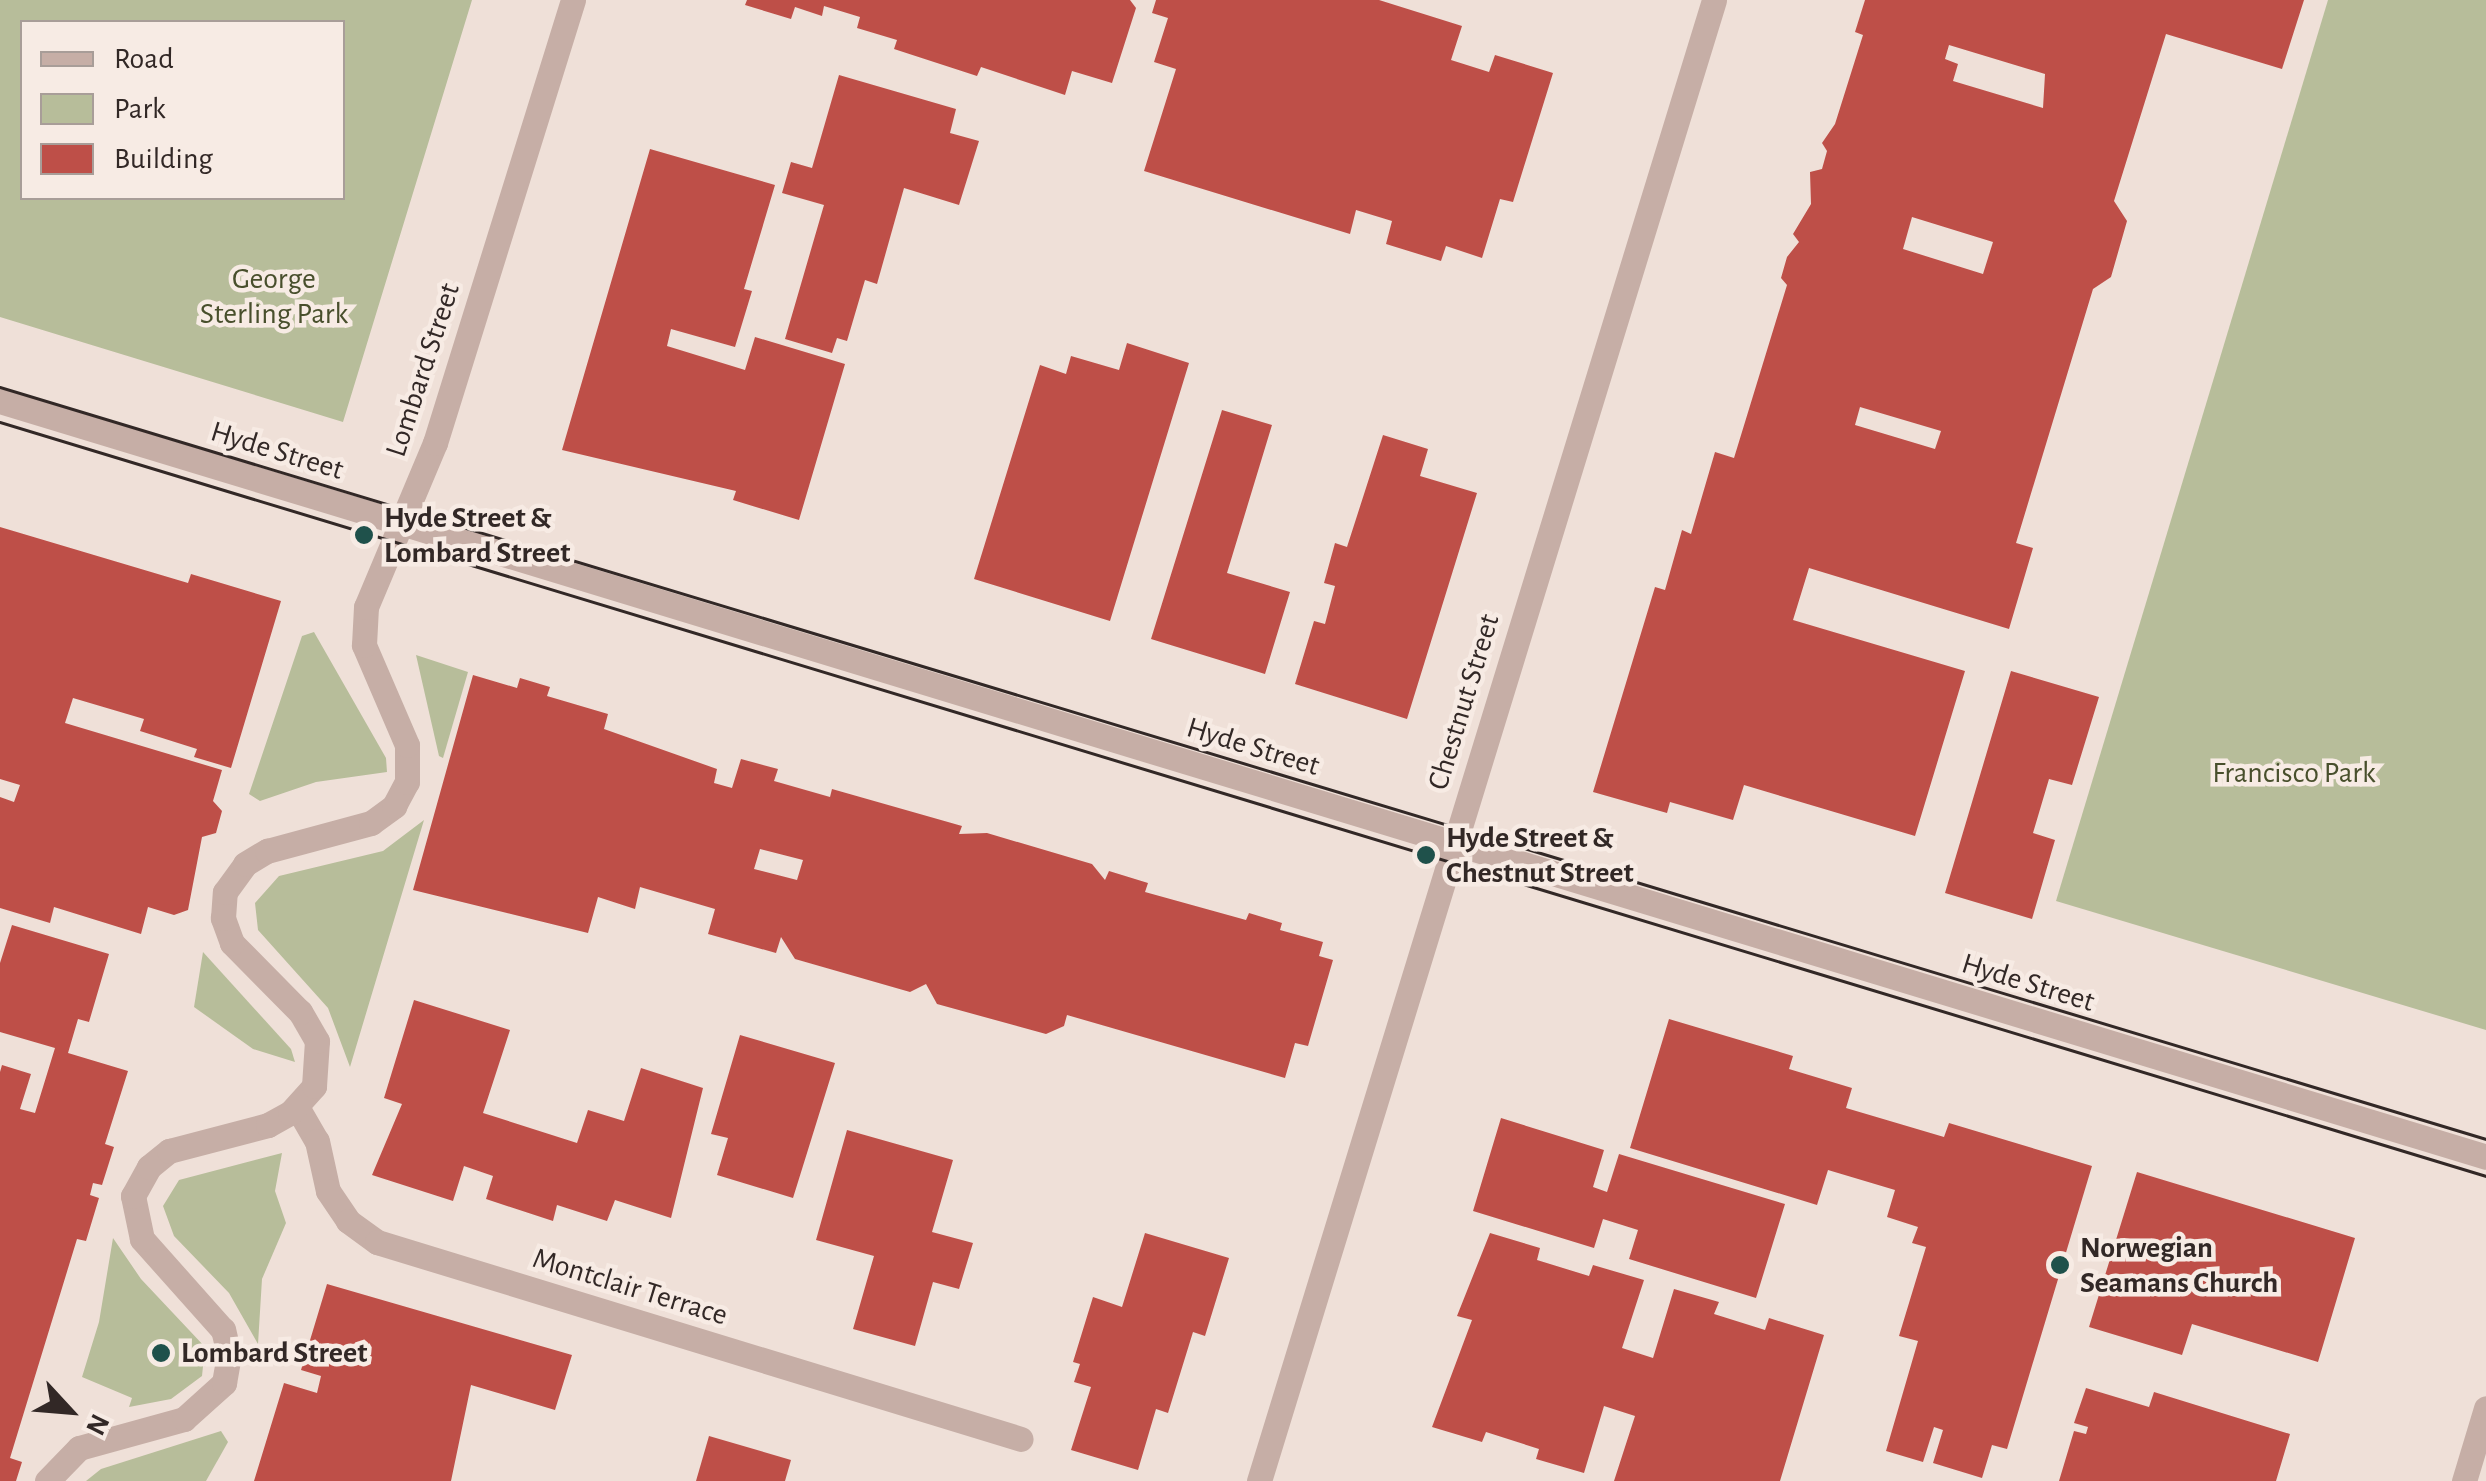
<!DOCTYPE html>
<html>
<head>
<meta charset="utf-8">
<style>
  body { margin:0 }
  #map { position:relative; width:2486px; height:1481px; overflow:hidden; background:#efe0d8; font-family:"Alegreya Sans",sans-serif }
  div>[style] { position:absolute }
  .green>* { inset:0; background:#b7bd9a }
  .building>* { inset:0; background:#be4f48 }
  .minor>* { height:25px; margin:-12.5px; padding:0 12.5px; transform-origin:12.5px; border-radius:12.5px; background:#c6aea6 }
  .tram>* { height:2.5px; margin:-1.25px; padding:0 1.25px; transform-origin:1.25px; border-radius:1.25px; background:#322826 }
  .dots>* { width:28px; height:28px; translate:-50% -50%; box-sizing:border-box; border:5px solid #f7ebe4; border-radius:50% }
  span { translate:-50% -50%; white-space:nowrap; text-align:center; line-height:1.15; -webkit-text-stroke:9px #f7ebe4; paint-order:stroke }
  .park-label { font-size:30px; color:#484f2c }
  .street-label { font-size:30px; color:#322826 }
  .poi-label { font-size:30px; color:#322826; font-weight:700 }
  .left { translate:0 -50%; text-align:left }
  .legend { position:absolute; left:20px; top:20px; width:325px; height:180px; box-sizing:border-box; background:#f7ebe4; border:2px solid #a89d98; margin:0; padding:12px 18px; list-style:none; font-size:30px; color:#322826 }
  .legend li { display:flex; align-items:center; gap:20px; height:50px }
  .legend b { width:50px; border:2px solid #a89d98 }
  .north { position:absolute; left:20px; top:1361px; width:100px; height:100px; -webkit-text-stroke:8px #f7ebe4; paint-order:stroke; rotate:116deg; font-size:28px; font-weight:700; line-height:40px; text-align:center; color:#322826 }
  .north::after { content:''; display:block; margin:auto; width:35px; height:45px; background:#322826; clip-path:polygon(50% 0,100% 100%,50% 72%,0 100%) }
</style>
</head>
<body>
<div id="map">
  <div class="green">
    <div style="clip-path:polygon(evenodd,0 0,472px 0,343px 422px,0 317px,0 0,22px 22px,342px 22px,342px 198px,22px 198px,22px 22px)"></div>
    <div style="clip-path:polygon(2328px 0,2486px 0,2486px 1030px,2056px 901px)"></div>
    <div style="clip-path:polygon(314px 632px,386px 758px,387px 772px,316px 782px,260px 801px,249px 794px,302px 636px)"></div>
    <div style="clip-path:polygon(416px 655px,468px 672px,443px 758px,439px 756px)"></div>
    <div style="clip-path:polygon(424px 820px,350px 1067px,328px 1008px,258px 930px,255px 903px,279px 876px,383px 851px)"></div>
    <div style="clip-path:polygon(203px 952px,291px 1049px,295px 1062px,253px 1049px,194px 1007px)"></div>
    <div style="clip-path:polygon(282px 1153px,275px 1191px,286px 1223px,262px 1279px,258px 1344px,229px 1293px,174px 1236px,163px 1206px,179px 1180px)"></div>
    <div style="clip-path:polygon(113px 1238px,141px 1279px,205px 1347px,202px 1376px,171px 1399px,129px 1407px,132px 1398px,82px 1377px,99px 1322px)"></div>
    <div style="clip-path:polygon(221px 1431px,228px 1442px,206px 1481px,86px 1481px,101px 1469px)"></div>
  </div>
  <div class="building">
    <div style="clip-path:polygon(747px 0,1130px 0,1136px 8px,1112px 83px,1072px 71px,1065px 95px,981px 67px,977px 76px,894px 49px,897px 40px,857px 28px,860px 17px,824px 6px,822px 16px,795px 7px,791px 19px,745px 5px)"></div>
    <div style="clip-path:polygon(1156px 0,1379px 0,1462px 26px,1451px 60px,1489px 72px,1495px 55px,1553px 73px,1513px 202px,1500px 199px,1482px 258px,1446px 246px,1441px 261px,1386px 244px,1392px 221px,1356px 210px,1350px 234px,1144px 171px,1176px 69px,1154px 62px,1168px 18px,1152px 13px)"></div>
    <div style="clip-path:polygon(evenodd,1865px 0,2304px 0,2282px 69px,2166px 34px,2114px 201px,2127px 221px,2111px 277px,2093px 289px,2016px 543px,2033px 548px,2009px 629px,1809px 568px,1793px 620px,1965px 671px,1915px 836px,1744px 785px,1733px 820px,1670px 802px,1667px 813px,1593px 792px,1655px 587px,1665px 590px,1682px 530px,1691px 534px,1715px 452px,1734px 458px,1787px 285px,1781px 278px,1787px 257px,1799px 242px,1793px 234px,1811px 204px,1810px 172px,1822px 169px,1827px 151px,1822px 143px,1835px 124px,1863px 35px,1855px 32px,1865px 0,1949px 45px,2045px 74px,2043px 108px,1953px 81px,1958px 64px,1945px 59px,1949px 45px,1865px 0,1912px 217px,1993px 242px,1983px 274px,1903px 249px,1912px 217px,1865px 0,1860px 407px,1941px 431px,1935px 449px,1855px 425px,1860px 407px)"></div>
    <div style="clip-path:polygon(839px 75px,956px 109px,950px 133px,979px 141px,959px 205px,904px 188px,877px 284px,865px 280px,847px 341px,837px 338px,832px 353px,785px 339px,824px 205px,782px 193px,791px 162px,812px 168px)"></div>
    <div style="clip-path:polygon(650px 149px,775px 185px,744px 289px,752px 291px,735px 347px,671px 329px,667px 346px,745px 370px,755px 337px,845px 364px,799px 520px,733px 500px,736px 491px,562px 450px)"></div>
    <div style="clip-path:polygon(1127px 343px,1189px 363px,1110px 621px,974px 579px,1040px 365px,1066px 374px,1071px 356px,1119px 370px)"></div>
    <div style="clip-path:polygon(1222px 410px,1272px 425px,1227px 573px,1290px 592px,1265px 674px,1151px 639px)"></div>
    <div style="clip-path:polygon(1383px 435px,1428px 449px,1420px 476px,1477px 493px,1407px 719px,1295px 684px,1314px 621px,1325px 624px,1335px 586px,1324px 583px,1335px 543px,1347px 547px)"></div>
    <div style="clip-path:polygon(0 527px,188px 583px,191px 574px,281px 601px,231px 768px,194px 757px,197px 749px,140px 731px,144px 719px,73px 698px,65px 723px,222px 770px,213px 801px,222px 811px,216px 833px,202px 837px,188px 910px,174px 915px,148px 907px,141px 934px,54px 907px,50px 923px,0 908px,0 797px,14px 802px,20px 785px,0 779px)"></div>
    <div style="clip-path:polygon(2011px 671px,2099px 697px,2072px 785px,2049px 779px,2033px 833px,2055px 840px,2032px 919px,1945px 893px)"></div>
    <div style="clip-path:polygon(evenodd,473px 675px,517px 688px,520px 678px,550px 687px,547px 696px,608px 714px,604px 729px,717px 769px,714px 783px,732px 788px,741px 759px,778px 769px,774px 781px,830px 797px,832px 789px,962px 826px,959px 834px,987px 833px,1092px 864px,1105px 880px,1109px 871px,1148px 883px,1145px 892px,1246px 920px,1249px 913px,1282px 923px,1280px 930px,1323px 942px,1319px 956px,1333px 960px,1308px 1046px,1295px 1043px,1285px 1078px,1067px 1015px,1064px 1026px,1046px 1034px,937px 1004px,926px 984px,910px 992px,795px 959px,781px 937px,776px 953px,708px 934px,715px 909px,640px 887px,635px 909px,598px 897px,588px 933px,413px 890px,473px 675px,760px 849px,803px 860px,797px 880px,754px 869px,760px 849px)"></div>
    <div style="clip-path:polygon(12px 925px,109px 954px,89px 1022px,78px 1019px,68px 1053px,128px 1071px,105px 1144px,114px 1147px,102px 1185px,93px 1183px,90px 1195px,99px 1198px,86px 1241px,77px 1239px,10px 1458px,22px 1462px,16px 1481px,0 1481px,0 1072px,2px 1065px,31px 1074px,20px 1109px,35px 1113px,55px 1048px,0 1032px,0 963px)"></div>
    <div style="clip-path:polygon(414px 1000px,510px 1030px,483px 1113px,577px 1143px,588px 1110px,624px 1121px,641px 1068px,703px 1088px,671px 1218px,615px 1200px,607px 1221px,557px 1205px,553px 1221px,486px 1199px,493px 1176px,464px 1166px,453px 1201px,372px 1175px,402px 1104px,384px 1098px)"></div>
    <div style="clip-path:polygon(1669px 1019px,1793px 1056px,1789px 1069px,1852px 1088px,1846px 1108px,1944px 1137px,1949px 1123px,2092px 1166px,2007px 1449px,1992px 1445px,1982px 1478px,1933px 1463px,1943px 1430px,1934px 1427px,1923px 1462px,1886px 1451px,1918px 1341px,1899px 1336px,1926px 1247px,1912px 1243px,1918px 1227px,1887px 1217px,1895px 1190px,1828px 1170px,1817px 1205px,1630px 1148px)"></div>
    <div style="clip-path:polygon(740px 1035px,835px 1063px,793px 1198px,717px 1175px,728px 1138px,711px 1134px)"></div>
    <div style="clip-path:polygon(1501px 1118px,1604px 1150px,1593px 1187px,1607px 1192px,1619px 1154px,1785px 1204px,1756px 1298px,1629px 1259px,1638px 1230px,1603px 1219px,1594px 1248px,1473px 1211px)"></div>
    <div style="clip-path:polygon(847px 1130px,953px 1160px,932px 1232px,973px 1243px,959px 1289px,933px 1282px,915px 1346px,853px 1329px,874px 1256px,816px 1240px)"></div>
    <div style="clip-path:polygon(2137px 1172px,2355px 1238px,2318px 1362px,2192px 1324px,2182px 1355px,2089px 1327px)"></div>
    <div style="clip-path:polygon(1145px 1233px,1229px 1258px,1205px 1336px,1193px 1332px,1168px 1413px,1156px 1409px,1138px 1470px,1071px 1450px,1091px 1387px,1074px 1382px,1080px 1364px,1073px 1362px,1093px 1297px,1122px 1307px)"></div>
    <div style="clip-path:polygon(1490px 1233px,1540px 1248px,1537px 1260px,1589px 1276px,1593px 1265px,1644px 1280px,1622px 1348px,1653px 1358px,1674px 1289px,1719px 1302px,1714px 1314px,1765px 1330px,1769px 1318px,1824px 1335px,1780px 1481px,1614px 1481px,1635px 1416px,1604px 1406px,1584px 1473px,1536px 1459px,1539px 1449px,1486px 1432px,1482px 1442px,1432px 1427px,1472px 1320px,1457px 1316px)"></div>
    <div style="clip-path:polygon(327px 1284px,572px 1355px,555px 1410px,471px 1385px,451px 1481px,254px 1481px,284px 1383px,317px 1393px,321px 1376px,301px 1370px)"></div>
    <div style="clip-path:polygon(2086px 1388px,2149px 1407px,2154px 1392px,2290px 1434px,2276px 1481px,2059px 1481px,2074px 1431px,2086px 1434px,2088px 1427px,2074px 1423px)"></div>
    <div style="clip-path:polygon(709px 1436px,791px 1460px,785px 1481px,696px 1481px)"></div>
  </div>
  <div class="minor">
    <div style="left:0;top:401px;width:2598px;rotate:16.91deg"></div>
    <div style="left:297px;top:1107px;width:39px;rotate:60deg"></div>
    <div style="left:317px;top:1141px;width:51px;rotate:77.6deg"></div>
    <div style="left:328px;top:1191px;width:36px;rotate:56deg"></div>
    <div style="left:348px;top:1221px;width:36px;rotate:36deg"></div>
    <div style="left:377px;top:1242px;width:673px;rotate:17.01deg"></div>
    <div style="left:47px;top:1481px;width:46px;rotate:-45.9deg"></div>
    <div style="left:79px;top:1448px;width:109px;rotate:-15.4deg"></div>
    <div style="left:184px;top:1419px;width:54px;rotate:-42deg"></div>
    <div style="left:224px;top:1383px;width:28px;rotate:-80deg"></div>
    <div style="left:229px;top:1355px;width:26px;rotate:-103deg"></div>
    <div style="left:223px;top:1330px;width:122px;rotate:-131.7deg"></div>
    <div style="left:142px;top:1239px;width:44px;rotate:-101.8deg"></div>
    <div style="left:133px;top:1196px;width:33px;rotate:-61deg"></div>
    <div style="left:149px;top:1167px;width:26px;rotate:-39deg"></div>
    <div style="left:169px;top:1151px;width:102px;rotate:-14.7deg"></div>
    <div style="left:268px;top:1125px;width:25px;rotate:-29deg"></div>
    <div style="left:290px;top:1113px;width:36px;rotate:-48deg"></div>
    <div style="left:314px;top:1086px;width:45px;rotate:-86.2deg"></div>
    <div style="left:317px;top:1041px;width:34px;rotate:-120deg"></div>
    <div style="left:300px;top:1012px;width:97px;rotate:-134.6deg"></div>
    <div style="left:232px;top:943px;width:27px;rotate:-110deg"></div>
    <div style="left:223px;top:918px;width:26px;rotate:-86deg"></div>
    <div style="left:225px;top:892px;width:34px;rotate:-54deg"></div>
    <div style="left:245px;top:864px;width:26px;rotate:-31deg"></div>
    <div style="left:267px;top:851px;width:108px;rotate:-15.1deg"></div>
    <div style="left:371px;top:823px;width:29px;rotate:-36deg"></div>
    <div style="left:394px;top:806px;width:27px;rotate:-62deg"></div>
    <div style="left:407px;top:782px;width:37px;rotate:-90deg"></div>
    <div style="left:407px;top:745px;width:109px;rotate:-113.3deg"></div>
    <div style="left:364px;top:645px;width:38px;rotate:-87deg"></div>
    <div style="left:366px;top:607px;width:178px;rotate:-67.2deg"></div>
    <div style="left:435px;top:443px;width:464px;rotate:-72.7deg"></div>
    <div style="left:1259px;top:1481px;width:1549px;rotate:-72.92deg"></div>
    <div style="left:2464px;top:1481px;width:76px;rotate:-73.2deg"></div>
  </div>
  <div class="tram">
    <div style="left:0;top:387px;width:2597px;rotate:16.83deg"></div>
    <div style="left:0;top:422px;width:2598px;rotate:16.87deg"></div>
  </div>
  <div class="dots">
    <div style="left:364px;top:535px;background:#1f514b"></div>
    <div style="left:1426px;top:855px;background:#1f514b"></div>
    <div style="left:2060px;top:1265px;background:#1f514b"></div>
    <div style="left:161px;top:1353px;background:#1f514b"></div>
  </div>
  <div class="park-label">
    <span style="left:274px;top:296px">George<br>Sterling Park</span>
    <span style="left:2294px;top:773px">Francisco Park</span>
  </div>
  <div class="street-label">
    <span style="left:423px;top:370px;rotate:-72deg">Lombard Street</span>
    <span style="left:277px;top:451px;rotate:17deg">Hyde Street</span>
    <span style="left:1464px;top:702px;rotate:-73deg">Chestnut Street</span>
    <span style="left:1253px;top:747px;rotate:17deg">Hyde Street</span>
    <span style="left:2028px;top:983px;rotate:17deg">Hyde Street</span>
    <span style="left:630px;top:1287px;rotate:17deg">Montclair Terrace</span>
  </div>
  <div class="poi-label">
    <span class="left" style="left:384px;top:535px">Hyde Street &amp;<br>Lombard Street</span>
    <span class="left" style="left:1446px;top:855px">Hyde Street &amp;<br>Chestnut Street</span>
    <span class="left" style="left:2080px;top:1265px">Norwegian<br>Seamans Church</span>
    <span class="left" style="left:181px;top:1353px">Lombard Street</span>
  </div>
  <ul class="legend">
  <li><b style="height:12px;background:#c6aea6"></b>Road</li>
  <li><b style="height:28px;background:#b7bd9a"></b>Park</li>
  <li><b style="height:28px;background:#be4f48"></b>Building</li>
  </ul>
  <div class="north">N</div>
</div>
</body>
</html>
